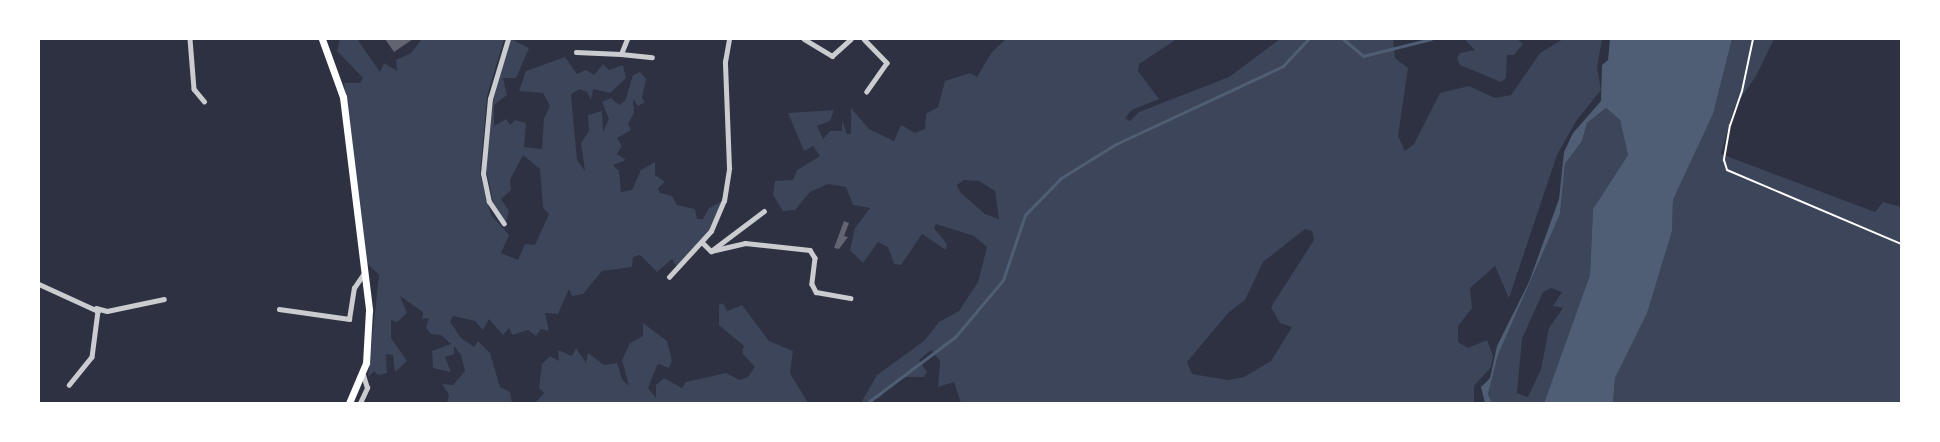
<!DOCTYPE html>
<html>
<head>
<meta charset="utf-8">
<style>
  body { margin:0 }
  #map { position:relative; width:1940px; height:442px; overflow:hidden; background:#2d3142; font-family:Signika,sans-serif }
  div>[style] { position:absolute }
  .green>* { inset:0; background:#3c4559 }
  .water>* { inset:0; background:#4f5d75 }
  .stream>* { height:3px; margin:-1.5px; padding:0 1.5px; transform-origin:1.5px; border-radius:1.5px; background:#4f5d75 }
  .building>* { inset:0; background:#626471 }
  .path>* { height:2px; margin:-1px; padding:0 1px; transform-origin:1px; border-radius:1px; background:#fff }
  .minor>* { height:4.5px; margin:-2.25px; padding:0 2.25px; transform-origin:2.25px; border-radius:2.25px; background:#caccd0 }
  .primary>* { height:7px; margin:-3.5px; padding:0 3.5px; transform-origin:3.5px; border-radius:3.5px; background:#fff }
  span { translate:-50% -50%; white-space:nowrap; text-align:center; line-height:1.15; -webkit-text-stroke:5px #fff; paint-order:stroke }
  .frame { position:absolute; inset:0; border:40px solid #fff; pointer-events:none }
</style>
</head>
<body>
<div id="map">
  <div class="green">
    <div style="clip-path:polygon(340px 39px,357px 39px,380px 72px,384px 63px,397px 71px,396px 60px,411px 53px,422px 39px,504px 39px,487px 96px,480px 174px,491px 215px,509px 235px,501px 253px,518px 260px,525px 244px,535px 245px,549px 214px,543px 208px,540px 169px,523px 155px,510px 180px,511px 190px,501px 199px,509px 211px,506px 222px,494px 206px,486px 169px,494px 95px,511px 39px,529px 48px,516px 78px,503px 78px,507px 95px,494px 105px,494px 126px,506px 119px,510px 125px,515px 120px,526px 123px,524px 147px,542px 149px,544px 118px,550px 106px,543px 93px,519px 91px,526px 71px,565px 57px,577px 74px,586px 70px,594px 75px,603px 64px,609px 70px,623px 65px,626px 78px,610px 93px,593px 89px,591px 100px,587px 92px,580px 89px,571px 94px,577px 160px,585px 171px,581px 143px,589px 131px,588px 115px,602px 111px,603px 132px,609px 119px,602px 102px,611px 98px,619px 105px,625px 101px,633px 75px,640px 72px,646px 79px,642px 98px,645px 102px,638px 106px,633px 99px,634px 113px,628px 124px,631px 130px,617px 138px,622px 146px,617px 154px,626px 160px,613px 165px,619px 171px,621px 192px,632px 190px,641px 170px,655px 162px,655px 175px,665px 182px,658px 188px,660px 193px,672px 196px,677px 205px,695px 209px,697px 219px,703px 219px,709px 208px,723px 201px,710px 231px,677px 267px,672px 259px,657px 272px,640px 255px,633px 257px,632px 267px,602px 271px,583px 294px,572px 296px,569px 289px,558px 314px,545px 313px,549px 331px,541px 329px,536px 336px,528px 330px,512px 335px,509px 328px,503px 335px,489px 319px,483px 330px,475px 321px,453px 316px,450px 322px,461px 338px,474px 347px,478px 341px,490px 353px,500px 387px,510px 392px,512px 403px,447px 403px,449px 395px,442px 384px,453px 385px,465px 371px,461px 355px,454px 346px,454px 354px,445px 357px,451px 372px,433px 368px,432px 351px,451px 344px,441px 335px,431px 334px,426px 328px,429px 318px,422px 319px,423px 312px,400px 296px,407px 313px,397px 322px,391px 320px,391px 338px,407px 361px,395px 372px,393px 355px,386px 354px,387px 373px,378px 375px,374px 371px,368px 377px,379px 275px,367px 263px,344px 83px,360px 83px,363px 78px,337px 51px)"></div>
    <div style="clip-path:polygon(evenodd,1006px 39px,1177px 39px,1139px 64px,1138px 71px,1159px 99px,1132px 110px,1125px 118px,1130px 121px,1139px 112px,1229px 77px,1280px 39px,1393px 39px,1395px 58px,1408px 68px,1398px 136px,1405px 151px,1414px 144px,1440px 93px,1469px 86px,1495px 98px,1511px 95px,1540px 53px,1563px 39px,1602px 39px,1597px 67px,1601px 90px,1576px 121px,1557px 155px,1509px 298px,1495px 266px,1470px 288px,1472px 308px,1458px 326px,1458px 342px,1468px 348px,1487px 340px,1493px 356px,1491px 367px,1474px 386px,1474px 403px,961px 403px,954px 382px,938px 387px,940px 361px,931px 350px,919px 360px,927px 372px,924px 377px,900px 377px,879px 398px,861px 403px,877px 375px,924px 341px,939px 322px,959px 311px,978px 282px,987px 247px,974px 236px,936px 224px,934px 228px,947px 244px,946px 250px,922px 234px,901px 265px,894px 264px,888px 247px,878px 242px,863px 263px,850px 250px,855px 228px,870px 208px,853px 205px,846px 187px,828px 184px,810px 192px,795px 210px,783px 211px,773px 195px,775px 181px,793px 180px,797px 170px,820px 156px,813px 146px,804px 151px,788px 113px,834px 110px,830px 121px,817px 126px,823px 139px,830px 131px,842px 131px,842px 120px,847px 134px,851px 134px,851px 108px,869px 129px,894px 141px,901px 125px,915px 133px,925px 129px,926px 114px,938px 107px,945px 81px,970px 73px,977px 77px,992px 52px,1006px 39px,964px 180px,979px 181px,995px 191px,999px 219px,985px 214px,960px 192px,957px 185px,964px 180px,1006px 39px,1305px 229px,1312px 231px,1314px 240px,1271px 307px,1280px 323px,1292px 327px,1271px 361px,1244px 377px,1228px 380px,1192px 374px,1187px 362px,1229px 312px,1245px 300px,1263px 262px,1305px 229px)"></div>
    <div style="clip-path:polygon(1464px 39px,1517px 39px,1523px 44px,1514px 55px,1507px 55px,1506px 78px,1501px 82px,1460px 65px,1457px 58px,1460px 53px,1475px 50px)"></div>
    <div style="clip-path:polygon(1732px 39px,1774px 39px,1756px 76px,1734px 108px,1721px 154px,1875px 212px,1883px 202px,1901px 207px,1901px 403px,1613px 403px,1615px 378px,1672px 231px,1673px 200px,1713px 114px)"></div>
    <div style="clip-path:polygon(evenodd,1606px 108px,1620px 120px,1628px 155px,1593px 209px,1590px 275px,1544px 403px,1492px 403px,1488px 394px,1498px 355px,1560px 214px,1565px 164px,1582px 141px,1587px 123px,1606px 108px,1551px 288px,1562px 292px,1553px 306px,1563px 308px,1549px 328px,1541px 369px,1528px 397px,1517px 393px,1522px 339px,1543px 292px,1551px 288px)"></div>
    <div style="clip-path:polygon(723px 303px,727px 311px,742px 305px,769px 341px,793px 351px,790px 373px,808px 403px,536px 402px,544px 393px,539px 388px,542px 364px,550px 356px,559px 361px,558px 350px,572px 356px,576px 348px,586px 363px,588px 353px,604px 365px,617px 363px,622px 379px,629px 386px,622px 360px,630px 343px,643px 336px,643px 323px,667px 341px,672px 360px,669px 368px,658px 364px,656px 368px,648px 388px,656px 398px,656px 385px,664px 378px,682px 388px,686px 382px,726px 373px,740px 380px,748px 377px,755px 367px,742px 353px,744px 346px,719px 325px,719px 305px)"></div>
  </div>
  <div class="water">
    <div style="clip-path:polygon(1610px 39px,1732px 39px,1713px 114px,1673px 200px,1672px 231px,1647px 313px,1615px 378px,1613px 403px,1544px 403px,1590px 275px,1593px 209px,1628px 155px,1620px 120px,1606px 108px,1587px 123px,1582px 141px,1565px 164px,1560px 214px,1498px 355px,1488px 394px,1492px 403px,1485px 403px,1481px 387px,1490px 378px,1497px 346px,1529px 282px,1559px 199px,1564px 152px,1573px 133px,1601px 101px,1602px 65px,1608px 60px)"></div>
  </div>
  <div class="stream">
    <div style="left:1343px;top:39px;width:26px;rotate:40deg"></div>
    <div style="left:1363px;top:56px;width:70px;rotate:-14deg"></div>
    <div style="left:867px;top:403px;width:110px;rotate:-36.9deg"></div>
    <div style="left:955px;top:337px;width:75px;rotate:-49.9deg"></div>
    <div style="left:1003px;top:280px;width:69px;rotate:-71.3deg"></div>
    <div style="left:1025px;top:215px;width:52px;rotate:-45.8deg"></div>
    <div style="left:1061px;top:178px;width:65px;rotate:-31.7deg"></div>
    <div style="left:1116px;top:144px;width:184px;rotate:-25deg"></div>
    <div style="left:1283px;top:66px;width:37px;rotate:-47deg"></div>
  </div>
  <div class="building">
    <div style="clip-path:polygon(385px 39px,413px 39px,394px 52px)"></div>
    <div style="clip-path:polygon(844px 221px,849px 223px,844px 236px,848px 237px,839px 249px,834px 248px)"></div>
  </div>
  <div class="path">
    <div style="left:1753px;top:39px;width:53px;rotate:101.9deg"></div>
    <div style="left:1742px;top:91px;width:36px;rotate:109deg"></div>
    <div style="left:1730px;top:125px;width:36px;rotate:100deg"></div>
    <div style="left:1724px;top:160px;width:10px;rotate:73deg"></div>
    <div style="left:1727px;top:170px;width:189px;rotate:23deg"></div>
  </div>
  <div class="minor">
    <div style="left:190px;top:39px;width:50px;rotate:85.4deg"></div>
    <div style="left:194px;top:89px;width:16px;rotate:50deg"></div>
    <div style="left:804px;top:39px;width:33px;rotate:31deg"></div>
    <div style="left:832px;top:56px;width:25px;rotate:-42deg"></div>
    <div style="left:864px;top:39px;width:33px;rotate:46deg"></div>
    <div style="left:887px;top:63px;width:35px;rotate:125deg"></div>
    <div style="left:576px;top:52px;width:45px;rotate:2.5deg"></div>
    <div style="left:621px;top:54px;width:16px;rotate:-68deg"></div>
    <div style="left:621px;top:54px;width:31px;rotate:6deg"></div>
    <div style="left:504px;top:224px;width:27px;rotate:-124deg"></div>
    <div style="left:489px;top:202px;width:29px;rotate:-102deg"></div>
    <div style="left:483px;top:174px;width:75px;rotate:-84.7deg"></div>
    <div style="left:490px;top:99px;width:63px;rotate:-73.3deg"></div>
    <div style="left:702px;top:242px;width:13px;rotate:45deg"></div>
    <div style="left:711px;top:251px;width:66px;rotate:-37deg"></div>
    <div style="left:711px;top:251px;width:35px;rotate:-13deg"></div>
    <div style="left:745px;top:243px;width:65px;rotate:6.1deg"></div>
    <div style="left:810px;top:250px;width:9px;rotate:58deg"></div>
    <div style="left:815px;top:258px;width:26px;rotate:97deg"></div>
    <div style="left:812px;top:284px;width:9px;rotate:63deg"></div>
    <div style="left:816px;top:292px;width:35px;rotate:10deg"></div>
    <div style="left:669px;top:277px;width:62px;rotate:-47.6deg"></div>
    <div style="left:711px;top:231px;width:33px;rotate:-67deg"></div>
    <div style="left:724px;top:201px;width:33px;rotate:-81deg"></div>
    <div style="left:729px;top:168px;width:106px;rotate:-92.2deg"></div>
    <div style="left:725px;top:62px;width:23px;rotate:-80deg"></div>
    <div style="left:39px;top:284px;width:65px;rotate:24.6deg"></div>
    <div style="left:98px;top:311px;width:46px;rotate:97.4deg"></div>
    <div style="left:92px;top:357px;width:36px;rotate:129deg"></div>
    <div style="left:96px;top:308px;width:11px;rotate:15deg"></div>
    <div style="left:107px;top:311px;width:58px;rotate:-11.9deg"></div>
    <div style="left:279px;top:309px;width:71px;rotate:8.1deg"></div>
    <div style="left:349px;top:319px;width:31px;rotate:-81deg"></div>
    <div style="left:354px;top:288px;width:18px;rotate:-56deg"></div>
    <div style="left:360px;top:403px;width:17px;rotate:-65deg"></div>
    <div style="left:367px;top:388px;width:14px;rotate:-107deg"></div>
  </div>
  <div class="primary">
    <div style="left:322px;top:39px;width:62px;rotate:70.1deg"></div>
    <div style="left:343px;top:97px;width:215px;rotate:83deg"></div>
    <div style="left:369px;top:310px;width:53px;rotate:93.2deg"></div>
    <div style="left:366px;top:363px;width:43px;rotate:113deg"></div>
  </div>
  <div class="frame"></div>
</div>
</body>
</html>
